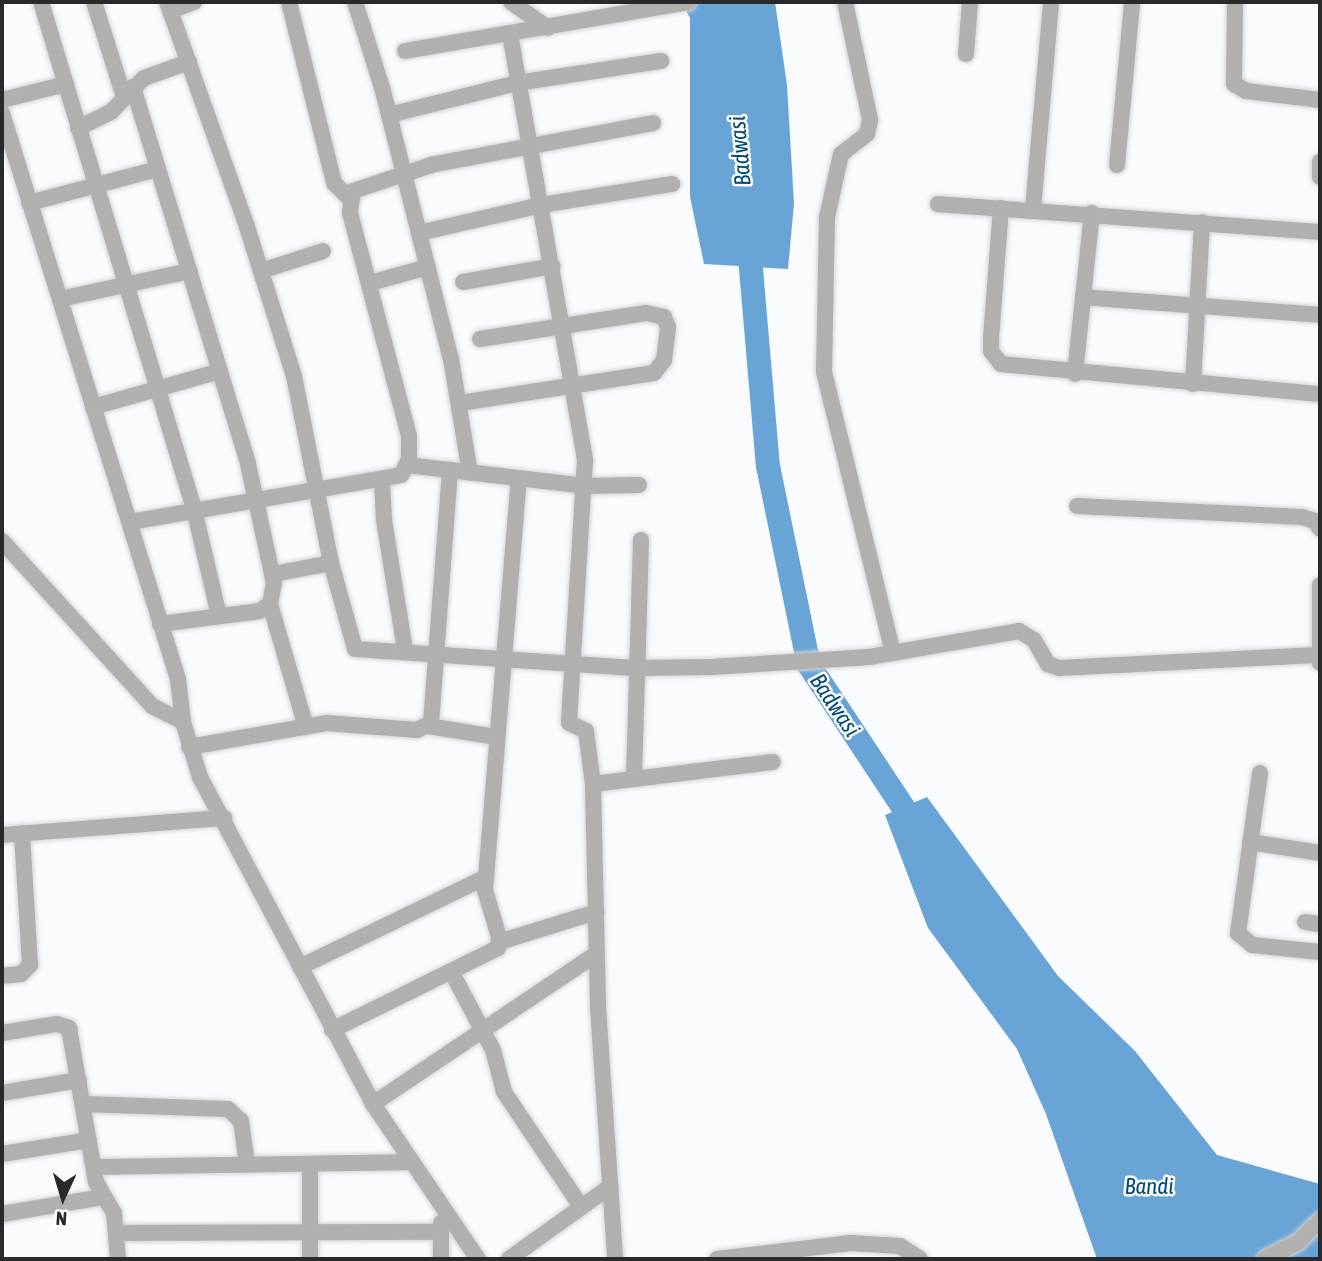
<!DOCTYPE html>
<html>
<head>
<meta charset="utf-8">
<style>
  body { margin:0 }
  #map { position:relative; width:1322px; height:1261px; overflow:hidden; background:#fafbfe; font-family:"Asap Condensed",sans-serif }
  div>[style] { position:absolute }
  .water>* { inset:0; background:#68a4d6 }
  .river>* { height:24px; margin:-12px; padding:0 12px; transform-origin:12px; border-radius:12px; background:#68a4d6 }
  .roads { filter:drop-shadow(0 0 2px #d4d5d8) drop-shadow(0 0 2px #d4d5d8) }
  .minor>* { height:16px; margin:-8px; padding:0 8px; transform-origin:8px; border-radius:8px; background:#b2b0af }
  span { translate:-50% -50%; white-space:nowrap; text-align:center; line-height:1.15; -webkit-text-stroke:5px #fff; paint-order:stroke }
  .water-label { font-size:23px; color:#004b7a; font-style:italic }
  .frame { position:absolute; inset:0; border:4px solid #292a2b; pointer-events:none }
  .north { position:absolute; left:28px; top:1163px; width:70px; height:70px; -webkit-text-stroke:5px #fff; paint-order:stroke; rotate:184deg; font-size:19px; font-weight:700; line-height:28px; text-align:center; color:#292a2b }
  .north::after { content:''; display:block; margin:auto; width:24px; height:32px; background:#292a2b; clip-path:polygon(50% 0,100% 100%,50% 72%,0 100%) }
</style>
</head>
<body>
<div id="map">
  <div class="water">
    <div style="clip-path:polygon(681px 2px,775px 2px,787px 85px,794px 204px,788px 269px,704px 264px,690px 197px,690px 18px)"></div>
    <div style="clip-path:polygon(927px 797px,1058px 976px,1135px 1051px,1217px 1155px,1320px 1184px,1320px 1259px,1097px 1259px,1046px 1114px,1017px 1049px,928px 928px,885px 815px)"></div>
  </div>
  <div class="river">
    <div style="left:748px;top:234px;width:233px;rotate:85.1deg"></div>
    <div style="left:768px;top:466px;width:203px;rotate:78.4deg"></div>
    <div style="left:809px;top:665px;width:203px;rotate:56.5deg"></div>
  </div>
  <div class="roads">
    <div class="minor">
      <div style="left:41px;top:2px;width:530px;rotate:73.21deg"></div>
      <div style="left:194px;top:509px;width:110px;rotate:76.8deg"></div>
      <div style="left:94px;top:2px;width:100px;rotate:72.5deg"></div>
      <div style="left:167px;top:2px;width:239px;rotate:70.4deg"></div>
      <div style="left:247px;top:227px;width:156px;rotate:72.5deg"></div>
      <div style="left:294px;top:376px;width:191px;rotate:78.8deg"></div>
      <div style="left:331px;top:563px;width:89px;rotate:74.4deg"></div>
      <div style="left:355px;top:649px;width:283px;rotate:3.9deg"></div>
      <div style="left:637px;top:668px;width:74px;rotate:-0.8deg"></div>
      <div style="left:711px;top:667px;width:158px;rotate:-3.6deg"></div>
      <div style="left:869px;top:657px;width:152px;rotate:-9.8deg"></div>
      <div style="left:1019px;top:631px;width:17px;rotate:31deg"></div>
      <div style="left:1034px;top:640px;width:28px;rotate:60deg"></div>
      <div style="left:1048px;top:664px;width:12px;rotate:20deg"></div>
      <div style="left:1059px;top:668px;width:258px;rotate:-2.9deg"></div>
      <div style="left:289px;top:2px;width:187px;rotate:76deg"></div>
      <div style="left:334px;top:183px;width:23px;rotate:45deg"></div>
      <div style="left:355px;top:2px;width:93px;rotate:72.5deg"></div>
      <div style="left:383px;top:91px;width:276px;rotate:75.8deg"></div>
      <div style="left:451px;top:359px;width:115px;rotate:80.5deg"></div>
      <div style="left:511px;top:2px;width:45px;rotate:35.1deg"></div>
      <div style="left:845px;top:2px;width:121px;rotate:78deg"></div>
      <div style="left:870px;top:120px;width:14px;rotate:102deg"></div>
      <div style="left:867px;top:134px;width:33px;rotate:142deg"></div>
      <div style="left:841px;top:154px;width:65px;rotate:102.5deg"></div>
      <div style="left:827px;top:217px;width:155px;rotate:91.1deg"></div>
      <div style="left:824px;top:372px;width:289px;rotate:76.2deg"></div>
      <div style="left:1235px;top:2px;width:82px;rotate:90.7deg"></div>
      <div style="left:1234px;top:84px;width:14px;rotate:30deg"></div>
      <div style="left:1246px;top:91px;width:75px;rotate:6.9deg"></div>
      <div style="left:170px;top:11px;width:26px;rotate:-21deg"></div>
      <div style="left:510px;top:34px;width:433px;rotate:80deg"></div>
      <div style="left:585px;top:460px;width:263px;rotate:93.5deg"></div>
      <div style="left:569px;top:723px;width:19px;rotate:25deg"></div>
      <div style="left:586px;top:731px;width:53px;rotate:82.5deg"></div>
      <div style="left:593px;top:784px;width:223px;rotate:88.7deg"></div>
      <div style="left:598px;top:1007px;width:253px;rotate:86.1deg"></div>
      <div style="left:405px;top:51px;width:287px;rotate:-9.8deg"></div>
      <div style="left:966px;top:54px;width:52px;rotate:-85.6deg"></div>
      <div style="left:133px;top:87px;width:394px;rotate:73deg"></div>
      <div style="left:248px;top:464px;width:122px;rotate:77.7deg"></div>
      <div style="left:274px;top:583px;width:21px;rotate:101deg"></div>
      <div style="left:270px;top:604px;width:12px;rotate:145deg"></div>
      <div style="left:260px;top:611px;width:101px;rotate:172.6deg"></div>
      <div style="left:2px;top:100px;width:66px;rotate:-14deg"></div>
      <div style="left:2px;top:113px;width:593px;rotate:72.73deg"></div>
      <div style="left:178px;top:679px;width:43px;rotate:83.4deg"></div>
      <div style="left:183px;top:722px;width:58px;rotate:72.8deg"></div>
      <div style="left:200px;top:777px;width:370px;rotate:62.1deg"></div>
      <div style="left:373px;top:1104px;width:187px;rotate:55.9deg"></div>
      <div style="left:389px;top:115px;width:132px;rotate:-14deg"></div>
      <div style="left:517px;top:83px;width:146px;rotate:-8.7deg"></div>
      <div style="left:78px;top:128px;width:37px;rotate:-26deg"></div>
      <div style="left:111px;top:112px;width:47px;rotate:-45.9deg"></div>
      <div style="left:144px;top:78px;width:48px;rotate:-19.6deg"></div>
      <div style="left:1320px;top:162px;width:15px;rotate:90deg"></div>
      <div style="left:1117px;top:165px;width:164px;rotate:-84.7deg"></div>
      <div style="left:29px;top:203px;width:133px;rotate:-14.8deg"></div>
      <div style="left:938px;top:204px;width:383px;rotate:4.2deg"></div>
      <div style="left:1001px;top:208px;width:131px;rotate:94.4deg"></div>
      <div style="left:991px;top:339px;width:12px;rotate:90deg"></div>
      <div style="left:991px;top:351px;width:16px;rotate:52deg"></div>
      <div style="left:1001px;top:364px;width:320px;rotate:5.4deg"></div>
      <div style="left:1033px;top:209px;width:208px;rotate:-85deg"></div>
      <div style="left:419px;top:233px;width:125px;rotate:-12.9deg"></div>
      <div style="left:541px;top:205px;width:133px;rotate:-9.1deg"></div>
      <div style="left:261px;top:271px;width:65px;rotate:-17.9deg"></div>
      <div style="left:463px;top:282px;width:91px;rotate:-10.1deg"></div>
      <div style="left:370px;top:283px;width:60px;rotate:-15.4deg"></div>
      <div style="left:1083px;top:297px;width:238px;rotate:4.3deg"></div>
      <div style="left:60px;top:299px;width:133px;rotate:-12.2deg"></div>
      <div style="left:1075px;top:374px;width:162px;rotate:-84deg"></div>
      <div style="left:1193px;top:384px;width:162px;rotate:-86.8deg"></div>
      <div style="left:460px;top:403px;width:196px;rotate:-8.8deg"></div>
      <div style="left:654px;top:373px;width:16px;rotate:-52deg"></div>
      <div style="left:664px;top:360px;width:33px;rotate:-83deg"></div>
      <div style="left:668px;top:327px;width:11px;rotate:-112deg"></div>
      <div style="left:664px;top:317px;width:18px;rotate:-167deg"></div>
      <div style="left:646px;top:313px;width:168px;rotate:171.1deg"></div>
      <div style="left:93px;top:407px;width:132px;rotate:-15.8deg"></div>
      <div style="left:407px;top:465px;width:180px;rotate:6.7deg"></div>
      <div style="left:586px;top:486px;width:53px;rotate:-1.1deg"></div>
      <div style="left:382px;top:480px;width:40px;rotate:87.1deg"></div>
      <div style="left:384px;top:520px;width:132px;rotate:80.8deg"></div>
      <div style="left:1077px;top:506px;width:225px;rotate:2.8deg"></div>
      <div style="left:1302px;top:517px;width:14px;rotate:17deg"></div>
      <div style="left:1315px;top:521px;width:9px;rotate:58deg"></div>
      <div style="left:130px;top:522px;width:275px;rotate:-9.8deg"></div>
      <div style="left:401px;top:475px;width:18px;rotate:-63deg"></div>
      <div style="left:409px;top:459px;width:23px;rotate:-90deg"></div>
      <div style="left:409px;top:436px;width:232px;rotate:-104.8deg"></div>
      <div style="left:350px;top:212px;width:21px;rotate:-82deg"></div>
      <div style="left:353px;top:191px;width:82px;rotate:-18.4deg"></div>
      <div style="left:431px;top:165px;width:226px;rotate:-10.7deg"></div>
      <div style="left:2px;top:541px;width:223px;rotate:47.7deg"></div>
      <div style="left:152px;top:706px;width:35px;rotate:27deg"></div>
      <div style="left:273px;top:574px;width:59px;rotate:-10.7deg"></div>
      <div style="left:1320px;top:585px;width:78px;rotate:90deg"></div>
      <div style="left:270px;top:604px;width:128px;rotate:73.7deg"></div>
      <div style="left:428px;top:726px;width:70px;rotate:9.1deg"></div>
      <div style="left:189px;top:747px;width:139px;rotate:-9.9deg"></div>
      <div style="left:326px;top:723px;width:91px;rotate:4.4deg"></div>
      <div style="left:417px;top:730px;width:16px;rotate:-27deg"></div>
      <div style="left:431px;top:723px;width:254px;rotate:-85.7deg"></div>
      <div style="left:1260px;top:773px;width:162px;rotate:97.8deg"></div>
      <div style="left:1238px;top:933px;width:18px;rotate:41deg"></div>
      <div style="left:1252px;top:945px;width:68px;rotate:5.9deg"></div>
      <div style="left:634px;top:777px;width:237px;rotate:-88.3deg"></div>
      <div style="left:593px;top:784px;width:181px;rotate:-7deg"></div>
      <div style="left:2px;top:835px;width:223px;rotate:-4.4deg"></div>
      <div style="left:1250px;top:842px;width:71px;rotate:8.9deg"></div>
      <div style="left:1305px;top:922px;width:15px;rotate:8deg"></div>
      <div style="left:499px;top:942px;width:102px;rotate:-17.2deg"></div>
      <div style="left:300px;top:967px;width:207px;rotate:-25.8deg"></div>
      <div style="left:452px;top:973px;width:87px;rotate:62deg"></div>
      <div style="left:493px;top:1050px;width:43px;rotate:75.3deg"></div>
      <div style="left:504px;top:1092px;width:136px;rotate:56.1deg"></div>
      <div style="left:2px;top:976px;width:19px;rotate:-6deg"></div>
      <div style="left:21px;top:974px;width:13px;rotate:-45deg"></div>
      <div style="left:30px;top:965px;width:132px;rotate:-93.5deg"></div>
      <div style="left:332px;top:1030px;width:185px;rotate:-26.3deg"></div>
      <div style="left:498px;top:948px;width:11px;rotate:-85deg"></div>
      <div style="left:499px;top:937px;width:49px;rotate:-106.6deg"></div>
      <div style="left:485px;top:890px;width:413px;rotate:-85.3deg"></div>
      <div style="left:2px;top:1033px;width:56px;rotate:-9.3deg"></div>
      <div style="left:57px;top:1024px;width:13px;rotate:18deg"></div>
      <div style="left:69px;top:1028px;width:156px;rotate:80.1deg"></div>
      <div style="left:96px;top:1182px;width:36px;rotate:60deg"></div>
      <div style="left:114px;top:1213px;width:46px;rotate:85deg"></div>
      <div style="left:2px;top:1093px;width:78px;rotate:-9.6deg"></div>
      <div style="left:83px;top:1104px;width:145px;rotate:2deg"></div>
      <div style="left:228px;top:1109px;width:18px;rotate:43deg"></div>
      <div style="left:241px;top:1121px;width:43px;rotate:82.1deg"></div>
      <div style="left:373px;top:1104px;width:269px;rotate:-33.9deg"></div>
      <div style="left:2px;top:1154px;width:88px;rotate:-9.1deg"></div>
      <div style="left:94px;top:1167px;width:317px;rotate:-0.9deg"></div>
      <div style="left:2px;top:1214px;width:102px;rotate:-9.6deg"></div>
      <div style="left:116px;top:1233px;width:325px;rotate:-0.2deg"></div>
      <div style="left:310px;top:1259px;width:95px;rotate:-90deg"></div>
      <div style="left:441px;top:1259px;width:36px;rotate:-90deg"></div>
      <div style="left:509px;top:1259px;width:125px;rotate:-35.6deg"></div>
      <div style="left:717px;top:1259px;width:135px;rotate:-6.8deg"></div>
      <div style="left:851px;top:1243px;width:49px;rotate:3.5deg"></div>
      <div style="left:900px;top:1246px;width:24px;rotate:33deg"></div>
      <div style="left:1265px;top:1259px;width:36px;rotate:-27deg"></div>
      <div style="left:1297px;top:1243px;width:32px;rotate:-44deg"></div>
    </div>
  </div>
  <div class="water-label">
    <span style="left:740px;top:151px;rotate:-95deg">Badwasi</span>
    <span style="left:835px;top:705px;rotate:56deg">Badwasi</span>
    <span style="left:1149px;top:1186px">Bandi</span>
  </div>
  <div class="frame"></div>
  <div class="north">N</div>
</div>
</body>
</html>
